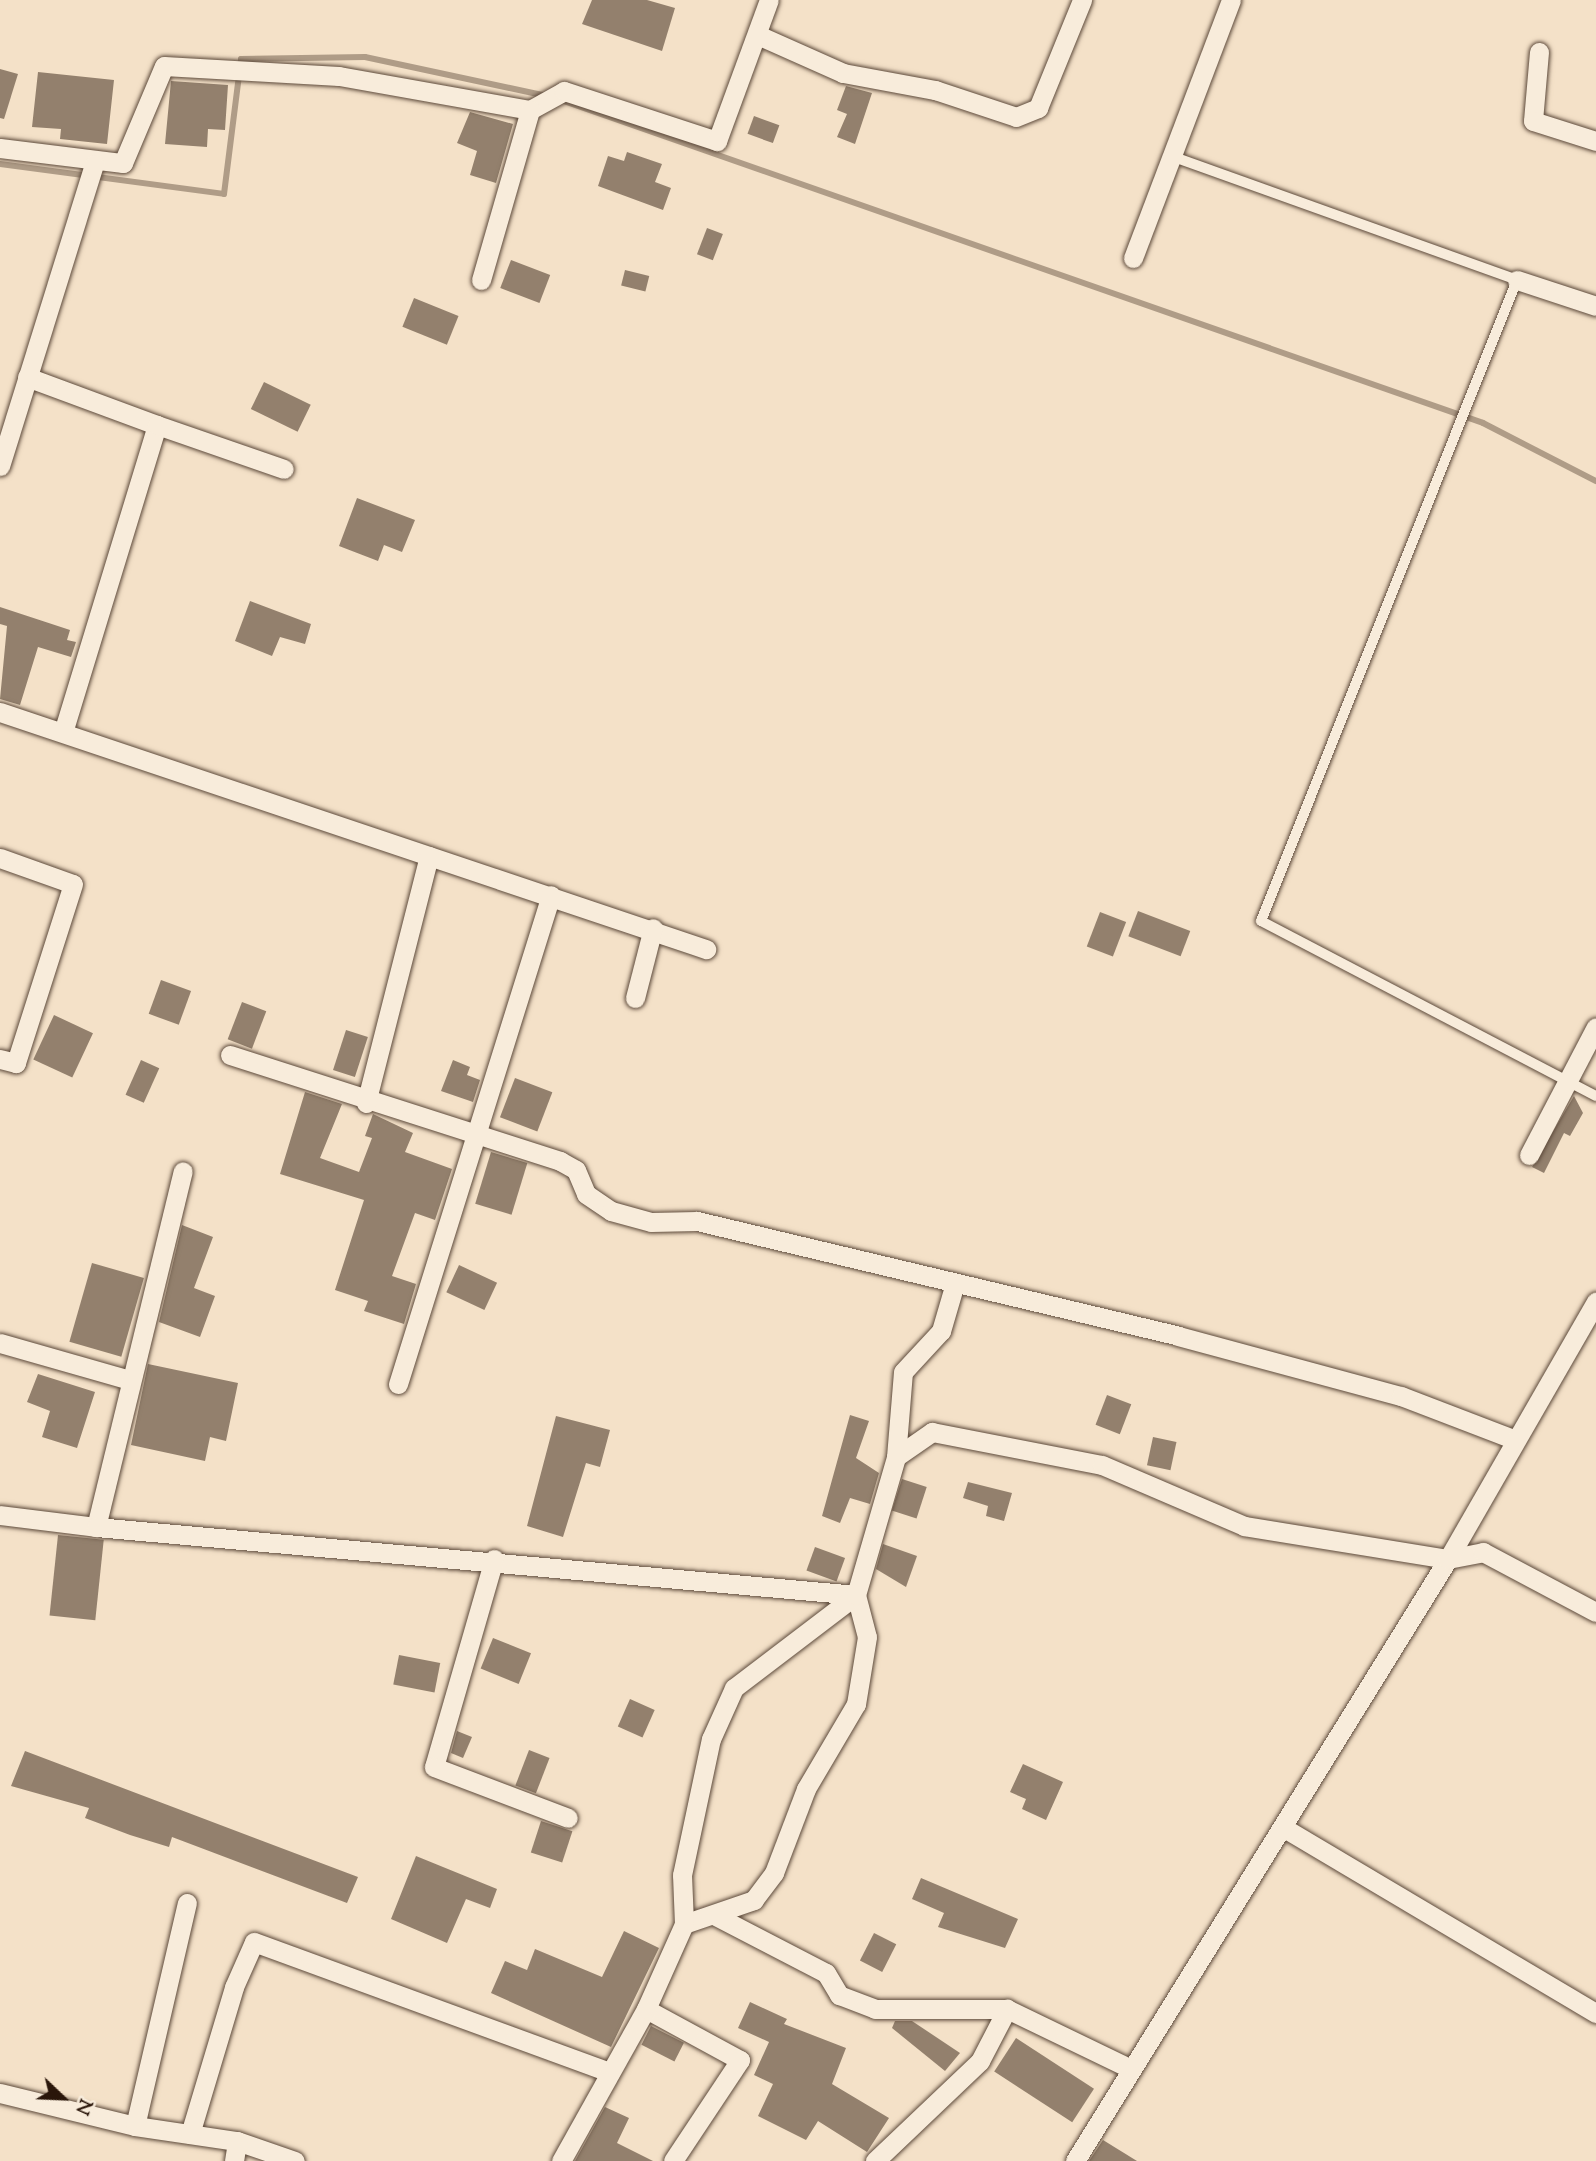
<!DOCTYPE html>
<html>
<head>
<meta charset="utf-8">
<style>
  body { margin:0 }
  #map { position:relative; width:1596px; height:2161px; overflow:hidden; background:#f4e1c8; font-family:"Sorts Mill Goudy",serif }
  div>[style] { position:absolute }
  .stream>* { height:6px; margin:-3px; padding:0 3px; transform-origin:3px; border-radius:3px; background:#af9c87 }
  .building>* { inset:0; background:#93806d; transform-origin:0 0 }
  .roads { filter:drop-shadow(0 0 2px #5c493a) drop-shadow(0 0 2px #5c493a) }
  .service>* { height:10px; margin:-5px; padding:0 5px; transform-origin:5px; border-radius:5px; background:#f8ecdb }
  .minor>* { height:19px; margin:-9.5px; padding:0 9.5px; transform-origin:9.5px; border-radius:9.5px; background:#f8ecdb }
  span { translate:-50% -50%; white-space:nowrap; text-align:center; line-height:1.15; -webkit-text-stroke:5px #f8ecdb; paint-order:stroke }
  .north { position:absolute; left:28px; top:2063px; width:70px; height:70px; -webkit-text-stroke:5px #f8ecdb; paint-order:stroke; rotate:113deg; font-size:19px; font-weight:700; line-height:28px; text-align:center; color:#2a160a }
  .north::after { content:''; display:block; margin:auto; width:24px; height:32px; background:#2a160a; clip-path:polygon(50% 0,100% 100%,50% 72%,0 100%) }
</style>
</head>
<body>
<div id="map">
  <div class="stream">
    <div style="left:558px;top:99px;width:980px;rotate:19.3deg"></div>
    <div style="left:1483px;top:423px;width:127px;rotate:27.2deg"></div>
    <div style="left:0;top:164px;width:226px;rotate:7.6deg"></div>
    <div style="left:224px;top:194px;width:136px;rotate:-82.8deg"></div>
    <div style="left:241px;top:59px;width:124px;rotate:-0.9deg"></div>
    <div style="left:365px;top:57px;width:186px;rotate:12.1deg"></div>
  </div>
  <div class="building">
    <div style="clip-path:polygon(592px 0,647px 0,675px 8px,662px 51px,582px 24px)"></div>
    <div style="clip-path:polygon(0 69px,18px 74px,4px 119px,0 118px)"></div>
    <div style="clip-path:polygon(38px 72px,114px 80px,107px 144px,60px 139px,61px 129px,32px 127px)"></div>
    <div style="clip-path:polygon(171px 81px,228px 85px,225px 130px,208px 129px,207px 147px,165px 144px)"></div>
    <div style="clip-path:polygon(846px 86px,872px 93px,855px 144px,837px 137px,847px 114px,837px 110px)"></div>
    <div style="clip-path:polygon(470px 112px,513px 124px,496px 183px,470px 175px,477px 151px,457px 143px)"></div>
    <div style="left:754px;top:116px;width:27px;height:19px;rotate:20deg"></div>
    <div style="clip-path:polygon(627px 152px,662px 164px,655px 182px,671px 188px,663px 210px,598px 186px,608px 156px,624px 161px)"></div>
    <div style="left:707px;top:228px;width:17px;height:28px;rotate:21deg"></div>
    <div style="left:511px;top:260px;width:42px;height:30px;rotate:21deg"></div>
    <div style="left:625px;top:270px;width:25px;height:16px;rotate:14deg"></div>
    <div style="left:414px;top:298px;width:48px;height:31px;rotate:22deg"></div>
    <div style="left:264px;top:382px;width:52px;height:30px;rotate:26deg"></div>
    <div style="clip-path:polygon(357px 498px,415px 520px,402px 552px,384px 545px,378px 561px,339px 546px)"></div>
    <div style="clip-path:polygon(250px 601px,311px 624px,305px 644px,280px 637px,272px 656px,235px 641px)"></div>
    <div style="clip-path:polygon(0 607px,70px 630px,67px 640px,76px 642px,71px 657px,38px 647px,20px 705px,0 699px,7px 626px,0 624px)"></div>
    <div style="left:1138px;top:911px;width:56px;height:27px;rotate:21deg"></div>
    <div style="left:1100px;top:912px;width:28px;height:37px;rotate:21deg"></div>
    <div style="left:161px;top:980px;width:32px;height:36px;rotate:20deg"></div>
    <div style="left:242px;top:1002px;width:26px;height:40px;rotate:21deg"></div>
    <div style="left:54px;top:1015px;width:43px;height:49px;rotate:25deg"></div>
    <div style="left:346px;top:1030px;width:23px;height:42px;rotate:18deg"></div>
    <div style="left:141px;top:1060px;width:20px;height:38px;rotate:24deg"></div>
    <div style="clip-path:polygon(453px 1060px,470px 1067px,467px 1075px,480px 1080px,473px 1102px,441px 1091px)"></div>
    <div style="left:515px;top:1078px;width:40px;height:42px;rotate:21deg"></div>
    <div style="clip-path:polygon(305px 1092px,342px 1104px,320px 1158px,359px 1172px,372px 1138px,365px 1136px,373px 1114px,413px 1133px,405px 1152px,452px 1169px,435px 1220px,415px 1213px,392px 1276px,416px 1284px,404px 1324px,364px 1311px,368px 1301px,335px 1290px,364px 1200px,280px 1174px)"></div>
    <div style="clip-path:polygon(1574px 1096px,1583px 1113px,1570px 1136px,1564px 1133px,1544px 1173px,1532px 1167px)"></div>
    <div style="left:491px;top:1152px;width:38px;height:54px;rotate:17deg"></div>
    <div style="clip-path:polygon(182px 1225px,213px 1237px,194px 1288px,215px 1296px,200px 1337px,159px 1322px)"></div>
    <div style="left:92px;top:1263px;width:54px;height:82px;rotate:16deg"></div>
    <div style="left:459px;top:1265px;width:42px;height:30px;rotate:25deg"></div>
    <div style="clip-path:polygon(148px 1364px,238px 1383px,226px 1441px,210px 1437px,205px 1461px,131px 1445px)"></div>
    <div style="clip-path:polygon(38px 1374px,95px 1392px,77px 1448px,42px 1437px,50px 1411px,27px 1402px)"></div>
    <div style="left:1107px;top:1395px;width:26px;height:32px;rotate:21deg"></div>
    <div style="clip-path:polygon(850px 1415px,869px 1421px,856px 1458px,879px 1473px,870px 1504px,850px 1498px,840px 1523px,822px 1516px)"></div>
    <div style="clip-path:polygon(556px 1416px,610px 1430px,600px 1467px,586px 1463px,563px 1537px,527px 1526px)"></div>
    <div style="left:1153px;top:1437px;width:24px;height:29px;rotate:12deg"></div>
    <div style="left:902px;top:1479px;width:26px;height:33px;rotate:18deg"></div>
    <div style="clip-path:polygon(968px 1482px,1012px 1493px,1004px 1521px,986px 1516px,988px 1506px,963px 1498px)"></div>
    <div style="left:58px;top:1535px;width:46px;height:81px;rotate:6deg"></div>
    <div style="clip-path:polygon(883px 1544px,917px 1556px,906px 1587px,876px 1569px)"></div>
    <div style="left:815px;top:1547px;width:32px;height:25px;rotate:20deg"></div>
    <div style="left:493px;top:1638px;width:41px;height:33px;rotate:22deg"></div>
    <div style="left:399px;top:1655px;width:42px;height:30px;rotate:11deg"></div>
    <div style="left:630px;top:1699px;width:27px;height:30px;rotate:24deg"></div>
    <div style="clip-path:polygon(457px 1731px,472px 1737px,463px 1758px,451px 1753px)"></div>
    <div style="left:529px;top:1750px;width:22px;height:38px;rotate:21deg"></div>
    <div style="clip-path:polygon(25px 1751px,358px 1877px,347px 1903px,172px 1837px,169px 1847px,130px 1835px,85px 1818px,89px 1808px,11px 1786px)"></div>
    <div style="clip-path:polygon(1023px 1764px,1063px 1782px,1046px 1820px,1022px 1809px,1026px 1799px,1010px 1792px)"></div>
    <div style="left:541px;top:1821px;width:33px;height:33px;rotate:18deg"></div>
    <div style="clip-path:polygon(416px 1856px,497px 1889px,490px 1908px,466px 1899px,447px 1943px,391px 1919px)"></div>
    <div style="clip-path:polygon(921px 1878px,1018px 1919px,1005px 1948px,938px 1927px,944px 1913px,912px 1899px)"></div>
    <div style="clip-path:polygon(624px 1931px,659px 1948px,611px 2047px,491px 1993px,505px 1961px,527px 1970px,535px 1949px,602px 1977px)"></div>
    <div style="left:874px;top:1933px;width:25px;height:31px;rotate:27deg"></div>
    <div style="clip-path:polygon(750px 2002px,787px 2019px,784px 2024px,846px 2048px,832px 2084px,889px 2118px,867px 2152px,818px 2121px,806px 2140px,758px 2116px,773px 2084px,754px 2075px,769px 2042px,738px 2028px)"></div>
    <div style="clip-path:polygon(895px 2021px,912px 2021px,960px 2053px,945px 2071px,892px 2028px)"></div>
    <div style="left:651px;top:2026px;width:37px;height:21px;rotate:27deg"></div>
    <div style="left:1016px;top:2038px;width:93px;height:40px;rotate:33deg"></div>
    <div style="clip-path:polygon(605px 2107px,629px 2118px,617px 2143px,653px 2161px,575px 2161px)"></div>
    <div style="clip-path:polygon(1103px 2140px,1137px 2161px,1089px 2161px)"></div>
  </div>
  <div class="roads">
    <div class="service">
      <div style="left:1171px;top:156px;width:368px;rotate:19.7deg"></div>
      <div style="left:1517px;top:280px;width:690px;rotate:111.77deg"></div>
      <div style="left:1261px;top:921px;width:378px;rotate:27.6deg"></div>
    </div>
    <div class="minor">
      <div style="left:760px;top:36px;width:91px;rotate:24deg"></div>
      <div style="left:843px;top:73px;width:94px;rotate:10.5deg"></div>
      <div style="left:935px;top:90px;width:85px;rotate:18.4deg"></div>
      <div style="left:1016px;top:117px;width:24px;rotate:-22deg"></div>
      <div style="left:1038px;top:108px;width:117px;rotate:-67.8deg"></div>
      <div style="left:1539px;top:52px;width:69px;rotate:95deg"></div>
      <div style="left:1533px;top:121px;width:66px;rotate:17.6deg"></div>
      <div style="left:0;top:148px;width:124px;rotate:7deg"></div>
      <div style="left:123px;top:163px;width:105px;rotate:-67.1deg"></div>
      <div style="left:164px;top:66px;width:175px;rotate:3.3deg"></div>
      <div style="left:339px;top:76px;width:194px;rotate:10.1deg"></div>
      <div style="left:530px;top:110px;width:39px;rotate:-29deg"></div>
      <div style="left:564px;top:91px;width:161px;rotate:18.1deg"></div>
      <div style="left:717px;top:141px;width:150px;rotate:-69.8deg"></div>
      <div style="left:1133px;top:258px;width:276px;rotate:-69.2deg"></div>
      <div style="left:481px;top:280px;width:177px;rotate:-73.9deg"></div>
      <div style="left:1517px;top:280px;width:83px;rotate:18.2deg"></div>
      <div style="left:27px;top:377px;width:139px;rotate:20.3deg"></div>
      <div style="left:157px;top:425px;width:321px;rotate:107deg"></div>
      <div style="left:157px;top:425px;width:134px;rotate:19.1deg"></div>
      <div style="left:0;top:466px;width:316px;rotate:-72.7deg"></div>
      <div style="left:0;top:712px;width:745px;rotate:18.56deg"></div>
      <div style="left:0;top:858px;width:77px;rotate:19.6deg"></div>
      <div style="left:73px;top:884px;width:188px;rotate:107.7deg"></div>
      <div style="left:16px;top:1063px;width:16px;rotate:-166deg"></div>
      <div style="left:635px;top:998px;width:72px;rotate:-75.6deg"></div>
      <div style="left:230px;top:1055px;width:347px;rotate:17.8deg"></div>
      <div style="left:560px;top:1161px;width:18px;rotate:29deg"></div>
      <div style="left:576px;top:1170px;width:26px;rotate:67deg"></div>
      <div style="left:586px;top:1194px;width:30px;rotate:34deg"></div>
      <div style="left:611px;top:1211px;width:41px;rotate:15.4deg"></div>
      <div style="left:651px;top:1222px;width:46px;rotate:-1.2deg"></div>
      <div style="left:697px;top:1221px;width:495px;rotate:13.4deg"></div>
      <div style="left:1178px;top:1336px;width:231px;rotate:15.1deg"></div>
      <div style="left:1401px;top:1396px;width:120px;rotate:21deg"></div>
      <div style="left:366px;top:1103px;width:255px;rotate:-75.7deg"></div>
      <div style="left:1529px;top:1155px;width:144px;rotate:-62.4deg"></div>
      <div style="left:0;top:1343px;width:135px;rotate:15.9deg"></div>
      <div style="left:398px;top:1384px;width:512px;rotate:-72.63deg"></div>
      <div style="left:896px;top:1457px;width:44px;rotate:-34.8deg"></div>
      <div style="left:932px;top:1432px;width:173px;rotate:11deg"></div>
      <div style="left:1102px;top:1465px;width:155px;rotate:23.2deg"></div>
      <div style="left:1244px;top:1526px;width:207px;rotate:9.2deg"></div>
      <div style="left:1448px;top:1559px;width:36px;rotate:-11deg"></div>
      <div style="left:1483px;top:1552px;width:128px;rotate:28deg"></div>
      <div style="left:0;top:1515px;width:97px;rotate:7.1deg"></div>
      <div style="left:96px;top:1527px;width:366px;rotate:-76.3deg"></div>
      <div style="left:96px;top:1527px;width:763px;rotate:5.11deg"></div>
      <div style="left:856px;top:1595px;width:43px;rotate:75.3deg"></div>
      <div style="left:867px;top:1637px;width:68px;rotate:99.3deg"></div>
      <div style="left:856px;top:1704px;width:99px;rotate:120.5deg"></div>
      <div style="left:806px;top:1789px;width:90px;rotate:110.9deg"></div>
      <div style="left:774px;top:1873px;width:34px;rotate:127deg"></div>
      <div style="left:754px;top:1900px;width:74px;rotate:161.1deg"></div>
      <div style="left:494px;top:1559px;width:216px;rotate:106.1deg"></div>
      <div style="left:434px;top:1767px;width:143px;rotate:20.8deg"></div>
      <div style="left:1284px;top:1828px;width:363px;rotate:30.7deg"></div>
      <div style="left:714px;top:1915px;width:126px;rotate:27.4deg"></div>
      <div style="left:826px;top:1973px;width:26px;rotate:59deg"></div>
      <div style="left:839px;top:1995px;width:39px;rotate:21deg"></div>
      <div style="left:875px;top:2009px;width:132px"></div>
      <div style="left:1007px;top:2009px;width:138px;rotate:25.8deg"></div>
      <div style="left:646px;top:2009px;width:107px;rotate:28.5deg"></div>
      <div style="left:740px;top:2060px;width:121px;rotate:123.6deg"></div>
      <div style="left:0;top:2093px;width:139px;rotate:13.7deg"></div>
      <div style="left:135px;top:2126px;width:103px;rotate:8.4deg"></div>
      <div style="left:237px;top:2141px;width:61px;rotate:19deg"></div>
      <div style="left:135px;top:2126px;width:229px;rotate:-76.9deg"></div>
      <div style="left:190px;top:2134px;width:153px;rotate:-73.3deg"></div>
      <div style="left:234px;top:1987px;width:49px;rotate:-66deg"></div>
      <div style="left:254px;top:1942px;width:379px;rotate:20.1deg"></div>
      <div style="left:234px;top:2161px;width:20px;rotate:-81deg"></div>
      <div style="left:561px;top:2161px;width:174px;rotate:-60.8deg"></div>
      <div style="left:646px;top:2009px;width:93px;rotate:-65.9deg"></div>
      <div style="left:684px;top:1924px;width:49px;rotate:-92.3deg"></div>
      <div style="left:682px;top:1875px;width:139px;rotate:-78deg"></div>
      <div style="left:711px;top:1739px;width:56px;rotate:-65.7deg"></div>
      <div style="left:734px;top:1688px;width:153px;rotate:-37.3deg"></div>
      <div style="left:856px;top:1595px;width:144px;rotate:-73.8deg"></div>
      <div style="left:896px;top:1457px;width:85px;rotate:-85.3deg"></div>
      <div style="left:903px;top:1372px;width:56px;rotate:-47.2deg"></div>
      <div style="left:941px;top:1331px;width:50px;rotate:-73.7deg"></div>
      <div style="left:875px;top:2161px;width:145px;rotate:-43.6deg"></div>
      <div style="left:980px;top:2061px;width:59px;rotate:-62.6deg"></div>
      <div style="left:1075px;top:2161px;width:708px;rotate:-58.22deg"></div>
      <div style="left:1448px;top:1559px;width:297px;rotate:-60.1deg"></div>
    </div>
  </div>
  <div class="north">N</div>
</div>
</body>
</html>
